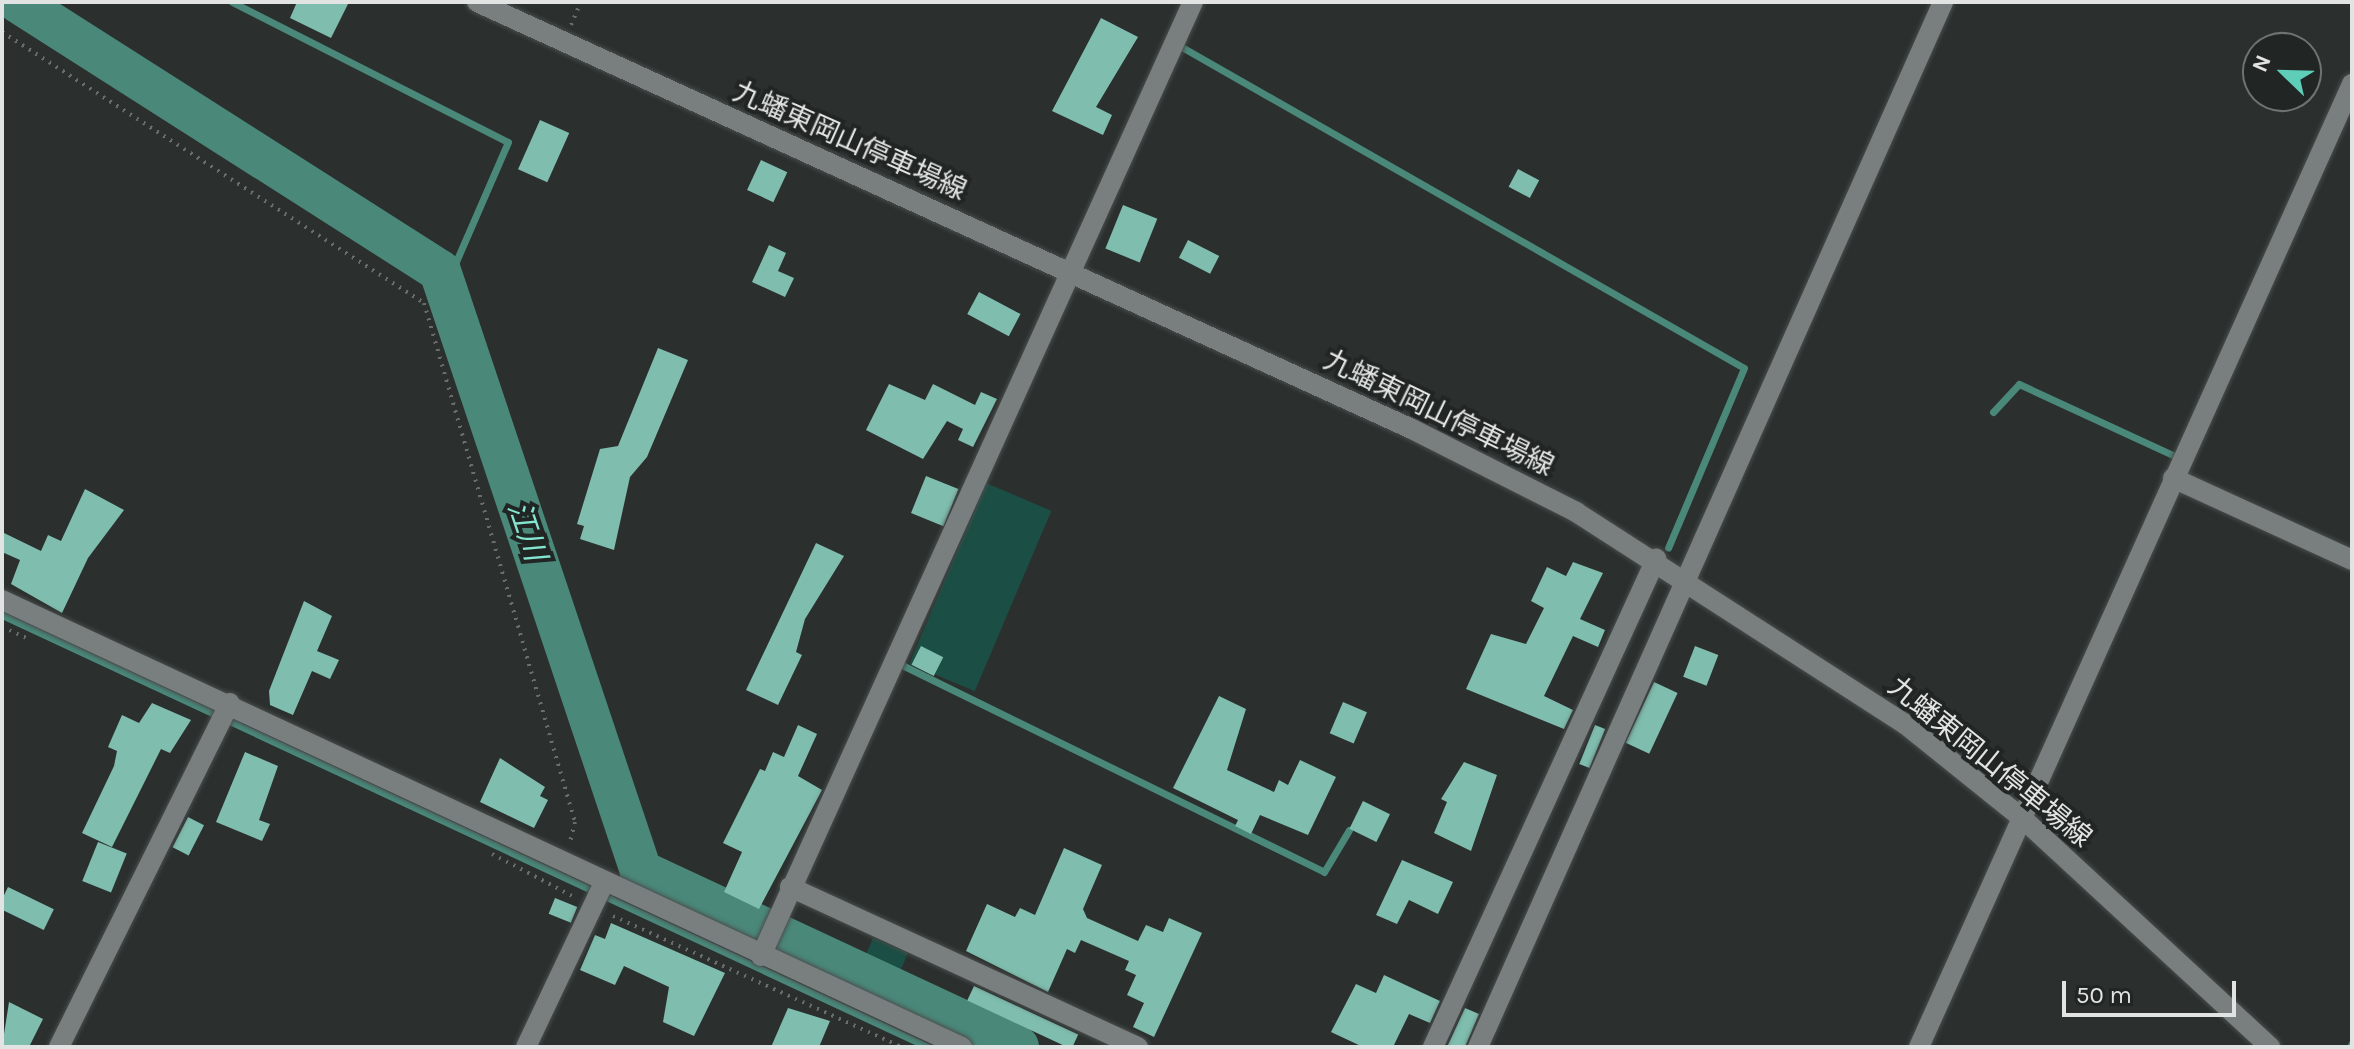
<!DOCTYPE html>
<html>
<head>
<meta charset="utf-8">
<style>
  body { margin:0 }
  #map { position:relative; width:2354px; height:1049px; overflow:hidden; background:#2b302e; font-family:Karla,"Noto Sans JP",sans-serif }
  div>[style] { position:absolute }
  .green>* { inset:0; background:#1b4e44; transform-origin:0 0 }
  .stream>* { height:7px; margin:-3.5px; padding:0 3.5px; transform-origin:3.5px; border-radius:3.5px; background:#4a887a }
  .river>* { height:42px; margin:-21px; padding:0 21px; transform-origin:21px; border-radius:21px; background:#4a887a }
  .building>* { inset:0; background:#7fbdae; transform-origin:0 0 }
  .path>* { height:4px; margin-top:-2px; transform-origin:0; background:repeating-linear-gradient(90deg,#696d6c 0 2px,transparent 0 8px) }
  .roads { filter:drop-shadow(0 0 2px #494d4c) drop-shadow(0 0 2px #494d4c) }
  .minor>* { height:20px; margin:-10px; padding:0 10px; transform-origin:10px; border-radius:10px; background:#797f7e }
  .secondary>* { height:20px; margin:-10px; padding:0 10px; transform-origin:10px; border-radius:10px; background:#797f7e }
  span { translate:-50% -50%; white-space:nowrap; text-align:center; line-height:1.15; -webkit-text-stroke:8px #212625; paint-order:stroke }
  .street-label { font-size:28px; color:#e1e4e3 }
  .water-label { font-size:30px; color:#84e5d0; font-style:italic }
  .frame { position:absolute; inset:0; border:4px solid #e1e4e3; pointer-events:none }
  .north { position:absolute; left:2242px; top:32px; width:80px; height:80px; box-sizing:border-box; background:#212625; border:2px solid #6e7271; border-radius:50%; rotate:293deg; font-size:22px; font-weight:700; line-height:32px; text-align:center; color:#e1e4e3 }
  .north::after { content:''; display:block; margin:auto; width:28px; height:36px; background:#5eceb8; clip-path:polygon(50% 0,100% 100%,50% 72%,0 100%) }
  .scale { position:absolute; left:2062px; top:981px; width:174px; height:36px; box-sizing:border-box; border:4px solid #e1e4e3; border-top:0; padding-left:10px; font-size:24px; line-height:28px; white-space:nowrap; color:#e1e4e3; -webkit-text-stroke:6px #212625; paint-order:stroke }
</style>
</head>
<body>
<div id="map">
  <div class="green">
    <div style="left:986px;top:483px;width:71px;height:196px;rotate:23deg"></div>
    <div style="left:873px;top:938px;width:38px;height:20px;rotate:23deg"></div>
  </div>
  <div class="stream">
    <div style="left:232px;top:2px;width:309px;rotate:26.9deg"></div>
    <div style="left:508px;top:142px;width:158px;rotate:113.5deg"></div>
    <div style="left:1180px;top:46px;width:649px;rotate:29.72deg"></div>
    <div style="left:1744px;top:368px;width:195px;rotate:112.9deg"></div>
    <div style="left:1993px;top:412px;width:38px;rotate:-47deg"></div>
    <div style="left:2019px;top:384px;width:172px;rotate:24.8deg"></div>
    <div style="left:2px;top:615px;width:1022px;rotate:25.01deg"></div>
    <div style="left:900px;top:664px;width:472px;rotate:26.1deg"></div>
    <div style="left:1324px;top:872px;width:49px;rotate:-59.2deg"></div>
    <div style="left:2350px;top:1047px;width:4px;rotate:-63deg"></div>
  </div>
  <div class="river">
    <div style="left:18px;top:2px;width:500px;rotate:32.52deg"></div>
    <div style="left:440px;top:271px;width:633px;rotate:71.48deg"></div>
    <div style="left:641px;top:871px;width:416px;rotate:25deg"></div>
  </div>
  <div class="building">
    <div style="clip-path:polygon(297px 2px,349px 2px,331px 38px,290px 18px)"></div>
    <div style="clip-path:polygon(1101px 18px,1138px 37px,1096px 107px,1112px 115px,1103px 135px,1052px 111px)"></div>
    <div style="left:540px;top:120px;width:32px;height:54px;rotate:24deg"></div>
    <div style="left:761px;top:160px;width:29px;height:33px;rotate:25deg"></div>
    <div style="left:1518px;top:169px;width:24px;height:20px;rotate:28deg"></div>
    <div style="left:1123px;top:205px;width:37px;height:47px;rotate:22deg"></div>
    <div style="left:1188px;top:240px;width:35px;height:20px;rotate:27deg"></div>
    <div style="clip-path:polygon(769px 245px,786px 253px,778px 271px,794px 278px,785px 297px,752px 282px)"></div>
    <div style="left:979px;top:292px;width:47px;height:25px;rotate:28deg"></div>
    <div style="clip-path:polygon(658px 348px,688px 360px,647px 457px,630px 477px,614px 550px,580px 539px,584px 526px,577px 524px,600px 449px,618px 446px)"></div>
    <div style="clip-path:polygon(889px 384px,925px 400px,933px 384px,975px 405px,981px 392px,997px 399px,973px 447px,958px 440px,963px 429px,947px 421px,923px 459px,866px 430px)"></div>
    <div style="left:926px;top:476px;width:35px;height:40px;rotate:22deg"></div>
    <div style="clip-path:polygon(85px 489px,124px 510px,88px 558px,62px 613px,11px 584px,20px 560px,2px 552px,2px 532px,41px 551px,48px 535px,61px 541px)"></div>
    <div style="clip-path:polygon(816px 543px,844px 556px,805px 619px,796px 652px,802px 655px,778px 705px,746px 690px)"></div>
    <div style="clip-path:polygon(1573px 562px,1603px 573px,1580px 619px,1605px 630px,1598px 647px,1573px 636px,1544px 696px,1573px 710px,1564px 729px,1466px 689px,1491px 634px,1526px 644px,1544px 608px,1531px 601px,1547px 567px,1566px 576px)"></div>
    <div style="clip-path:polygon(304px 601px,332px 616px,317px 651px,339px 660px,330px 679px,312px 671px,293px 715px,270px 705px,269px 691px)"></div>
    <div style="left:921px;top:646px;width:25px;height:21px;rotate:27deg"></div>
    <div style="left:1695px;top:646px;width:25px;height:33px;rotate:21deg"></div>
    <div style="left:1654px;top:682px;width:26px;height:67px;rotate:25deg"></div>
    <div style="clip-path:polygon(1219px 696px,1246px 709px,1227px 770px,1274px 792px,1279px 780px,1288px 785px,1300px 760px,1336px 777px,1308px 835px,1260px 815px,1251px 834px,1235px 826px,1238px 820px,1173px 788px)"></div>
    <div style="left:1343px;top:702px;width:26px;height:34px;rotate:23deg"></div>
    <div style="clip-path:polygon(152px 703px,191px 720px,170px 753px,161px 749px,112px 847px,82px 833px,114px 766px,117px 751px,108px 747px,122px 715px,139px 723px)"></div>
    <div style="clip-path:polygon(798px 725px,817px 734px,798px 776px,822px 790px,759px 909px,724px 892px,742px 852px,723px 843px,760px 769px,765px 771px,773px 752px,784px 757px)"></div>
    <div style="left:1595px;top:725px;width:11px;height:42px;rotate:22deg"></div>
    <div style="clip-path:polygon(245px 752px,278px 766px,259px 820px,270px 824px,262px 841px,216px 822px)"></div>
    <div style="clip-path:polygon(500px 758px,545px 787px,540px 796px,548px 800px,534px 828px,480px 802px)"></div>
    <div style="clip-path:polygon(1464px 762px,1497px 775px,1471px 851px,1434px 833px,1447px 802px,1441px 799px)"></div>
    <div style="left:1363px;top:801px;width:30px;height:31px;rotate:26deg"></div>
    <div style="left:188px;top:817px;width:18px;height:34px;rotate:27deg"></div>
    <div style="left:98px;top:842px;width:31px;height:42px;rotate:22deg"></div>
    <div style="clip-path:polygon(1064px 848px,1102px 865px,1083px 909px,1087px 918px,1138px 941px,1146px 925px,1163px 932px,1169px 918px,1202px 933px,1154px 1037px,1133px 1027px,1144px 1003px,1127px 995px,1136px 975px,1125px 970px,1129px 961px,1081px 940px,1075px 953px,1067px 949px,1048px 992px,966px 951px,987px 904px,1015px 917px,1020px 908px,1035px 915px)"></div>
    <div style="clip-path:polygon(1402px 860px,1453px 882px,1438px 914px,1409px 900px,1397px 924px,1376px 915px)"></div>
    <div style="left:8px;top:887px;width:51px;height:23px;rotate:26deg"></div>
    <div style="left:555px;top:898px;width:24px;height:17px;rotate:22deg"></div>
    <div style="clip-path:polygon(611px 923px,725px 973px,694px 1036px,663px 1022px,669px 987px,624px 966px,615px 985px,580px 970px,595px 935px,605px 939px)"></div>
    <div style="clip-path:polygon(1384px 975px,1440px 1001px,1430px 1023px,1409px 1014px,1393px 1047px,1363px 1047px,1331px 1032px,1356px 984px,1376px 993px)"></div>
    <div style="left:974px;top:986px;width:115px;height:16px;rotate:25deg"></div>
    <div style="clip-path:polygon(9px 1002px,43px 1019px,29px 1047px,2px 1047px)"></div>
    <div style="clip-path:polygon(788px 1008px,830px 1021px,819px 1047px,771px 1047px)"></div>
    <div style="clip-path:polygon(1465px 1008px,1479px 1014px,1465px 1047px,1447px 1047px)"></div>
  </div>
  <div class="path">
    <div style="left:571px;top:25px;width:25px;rotate:-67deg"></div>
    <div style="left:2px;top:32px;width:502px;rotate:32.71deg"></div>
    <div style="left:424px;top:303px;width:541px;rotate:73.78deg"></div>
    <div style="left:575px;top:822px;width:21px;rotate:104deg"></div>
    <div style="left:2px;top:627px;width:27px;rotate:24deg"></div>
    <div style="left:492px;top:854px;width:95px;rotate:27.6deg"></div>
    <div style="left:613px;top:916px;width:317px;rotate:24.4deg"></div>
  </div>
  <div class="roads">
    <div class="minor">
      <div style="left:2173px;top:478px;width:197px;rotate:24.6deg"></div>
      <div style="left:2px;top:600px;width:1059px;rotate:24.97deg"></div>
      <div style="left:790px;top:887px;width:383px;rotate:24.7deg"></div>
      <div style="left:761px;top:956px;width:1047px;rotate:-65.64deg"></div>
      <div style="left:59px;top:1047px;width:384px;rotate:-63.6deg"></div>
      <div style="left:526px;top:1047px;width:179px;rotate:-64.6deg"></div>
      <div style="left:1433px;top:1047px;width:537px;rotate:-65.44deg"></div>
      <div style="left:1478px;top:1047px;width:1144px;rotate:-66.01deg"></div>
      <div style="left:1919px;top:1047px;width:1056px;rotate:-65.79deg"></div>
    </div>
    <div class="secondary">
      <div style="left:477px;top:2px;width:1028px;rotate:24.55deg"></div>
      <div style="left:1412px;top:429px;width:184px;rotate:26.8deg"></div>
      <div style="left:1576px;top:512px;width:391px;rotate:32.8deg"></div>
      <div style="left:1905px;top:724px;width:150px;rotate:38.8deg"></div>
      <div style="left:2022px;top:818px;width:338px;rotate:42.7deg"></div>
    </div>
  </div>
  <div class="street-label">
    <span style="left:850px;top:141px;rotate:24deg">九蟠東岡山停車場線</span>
    <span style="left:1439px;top:413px;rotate:26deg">九蟠東岡山停車場線</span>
    <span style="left:1990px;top:762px;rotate:39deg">九蟠東岡山停車場線</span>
  </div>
  <div class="water-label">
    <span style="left:527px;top:531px;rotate:71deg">江川</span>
  </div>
  <div class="frame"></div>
  <div class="north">N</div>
  <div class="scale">50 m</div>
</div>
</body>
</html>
